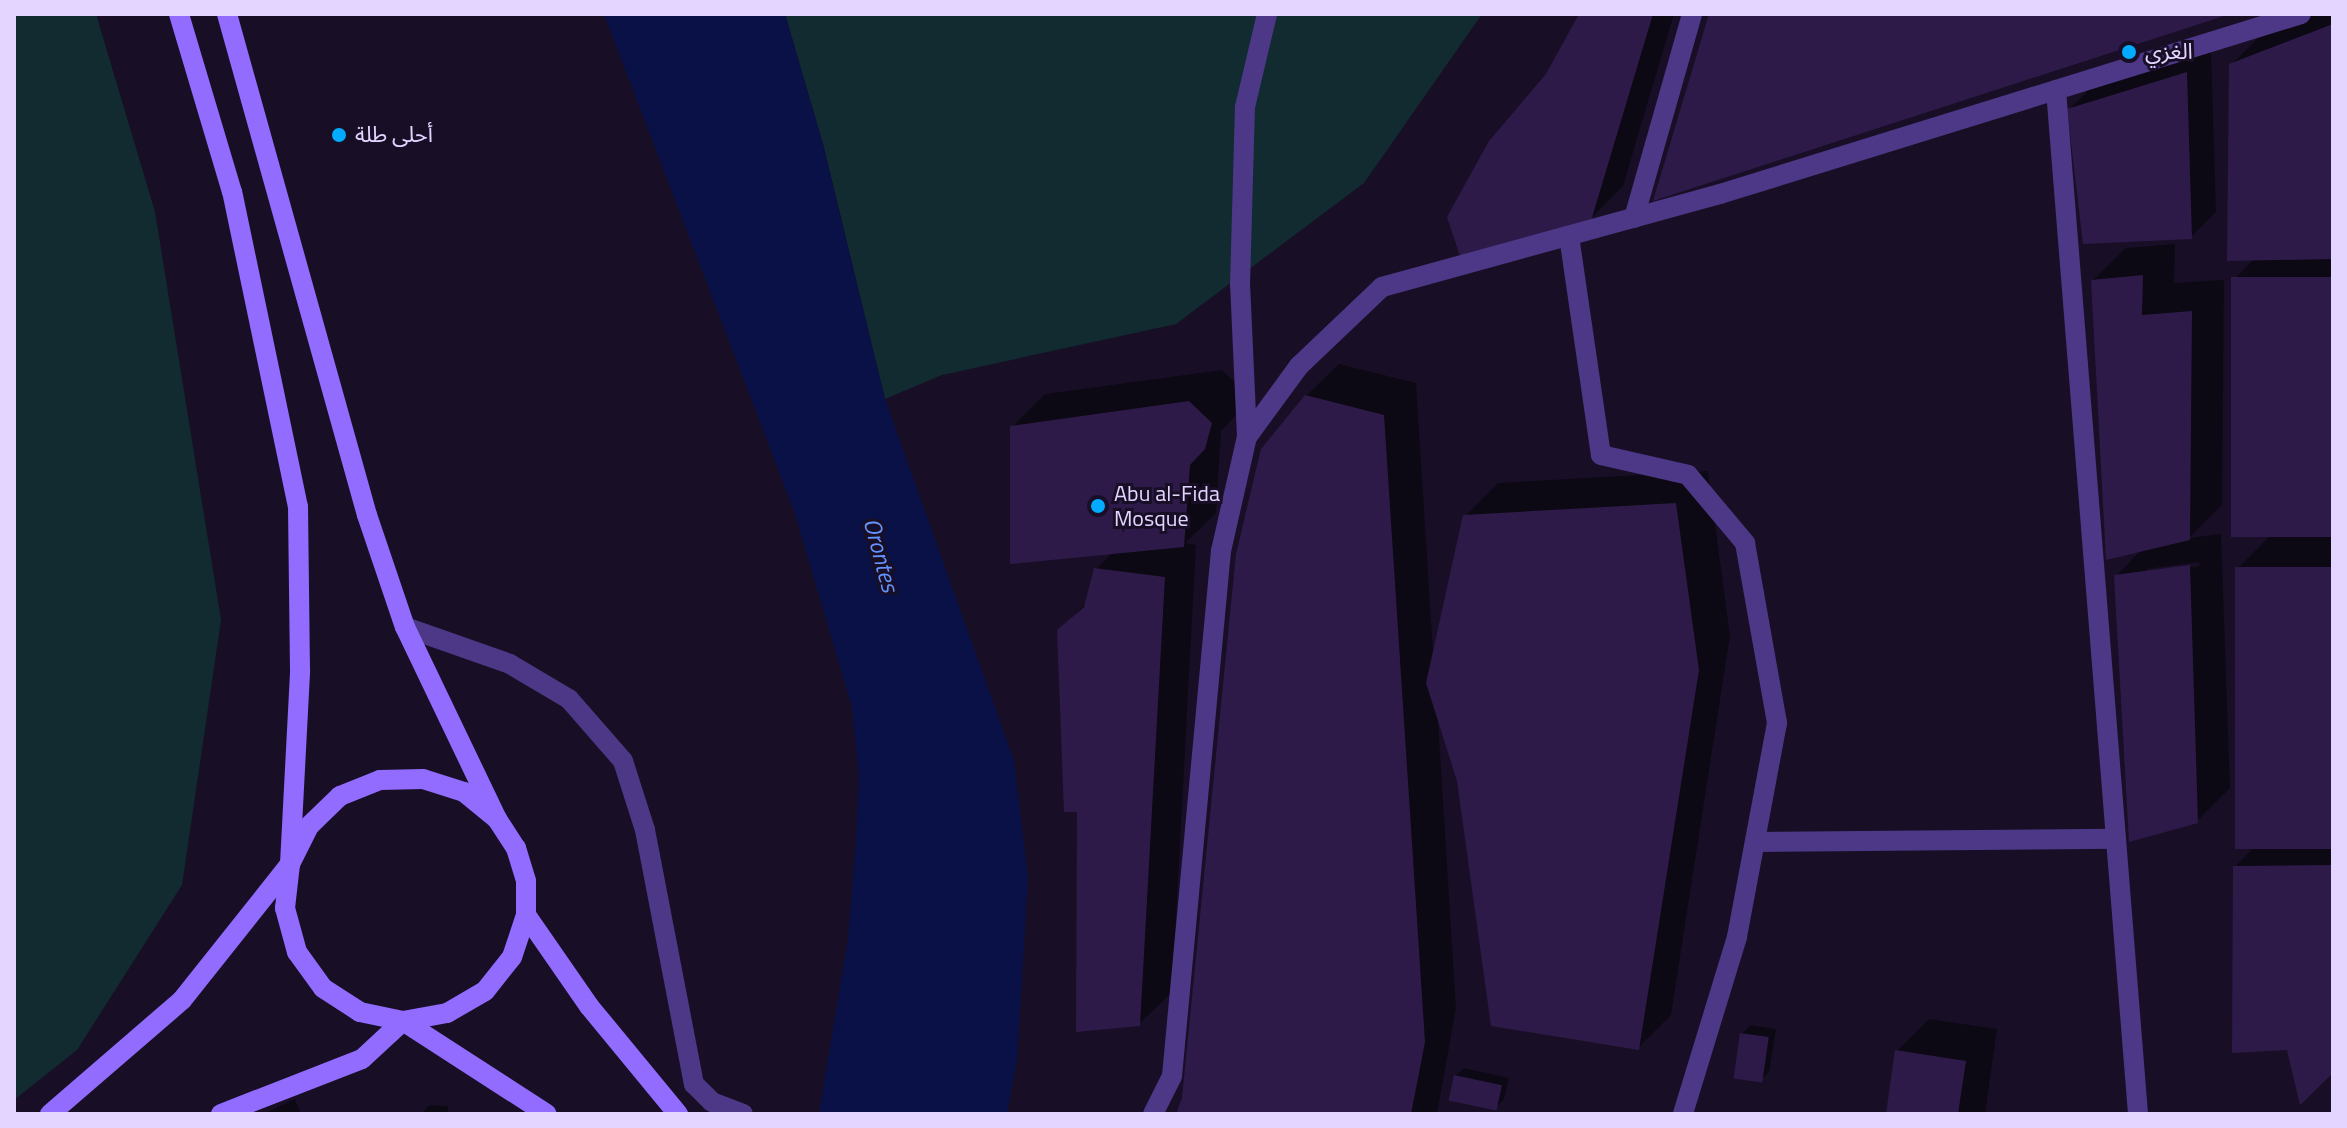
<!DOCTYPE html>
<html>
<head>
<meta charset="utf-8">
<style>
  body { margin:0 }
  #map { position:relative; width:2347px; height:1128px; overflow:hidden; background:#180f27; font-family:"Titillium Web","Noto Sans Arabic",sans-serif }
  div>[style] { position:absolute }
  .green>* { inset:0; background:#112b31 }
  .water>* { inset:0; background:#091146 }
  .shadow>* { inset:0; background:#0007 }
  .building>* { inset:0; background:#2e1a48; transform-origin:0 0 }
  .street>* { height:20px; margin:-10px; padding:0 10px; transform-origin:10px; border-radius:10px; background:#4d3887 }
  .secondary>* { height:20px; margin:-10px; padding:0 10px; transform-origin:10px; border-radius:10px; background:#916cff }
  .dots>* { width:22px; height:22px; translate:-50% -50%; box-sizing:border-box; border:4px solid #180f27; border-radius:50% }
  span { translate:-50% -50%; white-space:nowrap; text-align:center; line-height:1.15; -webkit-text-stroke:6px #180f27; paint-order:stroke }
  .poi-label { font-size:22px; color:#e3d5ff }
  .left { translate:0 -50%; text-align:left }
  .water-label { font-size:24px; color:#6393ff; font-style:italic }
  .frame { position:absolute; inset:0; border:16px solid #e3d5ff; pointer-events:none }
</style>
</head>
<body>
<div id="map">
  <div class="green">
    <div style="clip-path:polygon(14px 14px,96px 14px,155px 212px,221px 620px,182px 885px,77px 1050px,14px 1100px)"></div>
    <div style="clip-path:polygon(785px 14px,1482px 14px,1364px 183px,1176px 324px,942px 375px,885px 399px,823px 144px)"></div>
  </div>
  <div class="water">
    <div style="clip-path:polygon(604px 14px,785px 14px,823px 144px,885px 399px,1014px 761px,1028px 878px,1017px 1059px,1007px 1114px,819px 1114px,848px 939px,856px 842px,859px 776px,852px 707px,794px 511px)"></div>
  </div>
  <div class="shadow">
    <div style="clip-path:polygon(1581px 14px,1674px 14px,1623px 186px,1590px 219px,1548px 75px)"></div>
    <div style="clip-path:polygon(2310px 14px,2333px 14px,2333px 1070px,2289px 1048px,2235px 867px,2255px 846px,2237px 569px,2270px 536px,2282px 536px,2282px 533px,2233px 280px,2255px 258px,2231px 65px,2264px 32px)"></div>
    <div style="clip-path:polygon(2211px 49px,2216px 212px,2191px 237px,2069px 110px,2094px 84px)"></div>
    <div style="clip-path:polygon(evenodd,2175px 244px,2174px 283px,2224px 280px,2222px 505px,2189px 538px,2221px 534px,2230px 788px,2197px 821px,2116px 576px,2142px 549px,2093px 280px,2126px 248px,2175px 244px,2199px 562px,2200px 566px,2147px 573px,2147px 569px,2199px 562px)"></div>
    <div style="clip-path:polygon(1339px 364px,1416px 383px,1433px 652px,1465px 516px,1498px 483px,1708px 471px,1730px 636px,1671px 1015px,1638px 1048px,1459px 781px,1438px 720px,1456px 1008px,1437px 1114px,1178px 1114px,1184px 1099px,1306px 396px)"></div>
    <div style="clip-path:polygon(1222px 370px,1243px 390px,1237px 414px,1221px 431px,1216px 513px,1185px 543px,1196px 545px,1172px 992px,1139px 1024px,1079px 810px,1059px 631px,1087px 602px,1096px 569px,1113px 552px,1012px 427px,1045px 394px)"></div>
    <div style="clip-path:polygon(1929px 1019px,1997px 1029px,1985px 1114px,1888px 1114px,1897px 1051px)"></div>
    <div style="clip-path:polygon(1750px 1025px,1776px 1029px,1769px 1072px,1761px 1080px,1742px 1034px)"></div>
    <div style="clip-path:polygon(1464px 1068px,1509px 1078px,1504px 1099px,1496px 1107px,1455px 1076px)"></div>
    <div style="clip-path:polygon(295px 1099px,301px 1114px,264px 1114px)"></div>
    <div style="clip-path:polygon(430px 1105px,448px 1106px,448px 1114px,421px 1114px)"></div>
  </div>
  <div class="building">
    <div style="clip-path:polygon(1579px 14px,1653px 14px,1591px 221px,1460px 256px,1447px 217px,1489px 141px,1546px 74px)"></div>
    <div style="clip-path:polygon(1709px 14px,2227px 14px,2227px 15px,1653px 201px)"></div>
    <div style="clip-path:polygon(2333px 24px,2333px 259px,2227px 261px,2229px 64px)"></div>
    <div style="clip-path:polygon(2187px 72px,2192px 239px,2083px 244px,2067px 109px)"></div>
    <div style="clip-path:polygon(2143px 275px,2142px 315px,2192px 311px,2190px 540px,2106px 560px,2091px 280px)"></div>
    <div style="left:2333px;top:277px;width:260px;height:102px;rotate:90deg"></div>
    <div style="clip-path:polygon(1305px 395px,1384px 415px,1425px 1042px,1411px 1114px,1176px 1114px,1182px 1098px,1236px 554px,1261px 449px)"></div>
    <div style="clip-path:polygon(1189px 401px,1212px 423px,1205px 449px,1190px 465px,1184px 547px,1010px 564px,1010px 426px)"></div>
    <div style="clip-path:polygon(1676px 503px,1699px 670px,1639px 1050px,1491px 1026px,1457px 781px,1426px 683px,1463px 515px)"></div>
    <div style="clip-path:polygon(2190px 565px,2198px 823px,2129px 842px,2114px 575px)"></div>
    <div style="left:2333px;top:567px;width:282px;height:98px;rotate:90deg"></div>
    <div style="clip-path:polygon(1094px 568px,1165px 577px,1140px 1026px,1076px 1032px,1077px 812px,1064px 812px,1057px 630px,1084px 607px)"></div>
    <div style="clip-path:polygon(2333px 865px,2333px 1073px,2300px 1105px,2287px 1050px,2232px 1053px,2233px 866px)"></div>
    <div style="left:1740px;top:1033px;width:29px;height:46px;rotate:8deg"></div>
    <div style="clip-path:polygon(1895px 1050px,1966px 1061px,1958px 1114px,1886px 1114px)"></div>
    <div style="left:1454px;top:1075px;width:49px;height:26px;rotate:12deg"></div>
  </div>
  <div class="street">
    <div style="left:2056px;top:90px;width:1027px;rotate:85.42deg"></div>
    <div style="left:1634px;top:218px;width:212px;rotate:-74.1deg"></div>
    <div style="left:1569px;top:236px;width:221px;rotate:81.7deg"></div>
    <div style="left:1601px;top:455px;width:89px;rotate:12.9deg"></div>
    <div style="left:1688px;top:475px;width:89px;rotate:50deg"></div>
    <div style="left:1745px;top:543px;width:183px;rotate:79.9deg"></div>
    <div style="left:1777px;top:723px;width:218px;rotate:100.6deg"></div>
    <div style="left:1737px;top:937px;width:185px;rotate:107deg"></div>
    <div style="left:1247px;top:437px;width:152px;rotate:-92.6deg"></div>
    <div style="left:1240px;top:285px;width:178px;rotate:-88.4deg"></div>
    <div style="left:1245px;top:107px;width:96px;rotate:-76.7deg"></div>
    <div style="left:405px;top:627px;width:111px;rotate:19.4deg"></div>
    <div style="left:510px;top:664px;width:69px;rotate:30.7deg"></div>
    <div style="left:569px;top:699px;width:82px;rotate:48.9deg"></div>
    <div style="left:623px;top:761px;width:72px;rotate:72.3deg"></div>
    <div style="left:645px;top:830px;width:259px;rotate:79.1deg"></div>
    <div style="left:694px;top:1084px;width:25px;rotate:45deg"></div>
    <div style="left:712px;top:1102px;width:33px;rotate:21deg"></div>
    <div style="left:1755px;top:842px;width:361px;rotate:-0.5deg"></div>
    <div style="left:1153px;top:1114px;width:42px;rotate:-63.4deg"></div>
    <div style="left:1172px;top:1076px;width:527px;rotate:-84.67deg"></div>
    <div style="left:1221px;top:551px;width:117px;rotate:-77.2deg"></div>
    <div style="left:1247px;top:437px;width:88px;rotate:-53.8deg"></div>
    <div style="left:1299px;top:366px;width:115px;rotate:-43.6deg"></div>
    <div style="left:1382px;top:287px;width:351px;rotate:-15.4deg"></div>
    <div style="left:1720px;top:194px;width:608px;rotate:-17.21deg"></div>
  </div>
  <div class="secondary">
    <div style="left:227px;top:14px;width:520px;rotate:74.39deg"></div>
    <div style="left:367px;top:515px;width:118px;rotate:71.3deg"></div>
    <div style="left:405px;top:627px;width:213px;rotate:64.4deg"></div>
    <div style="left:497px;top:819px;width:35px;rotate:57deg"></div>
    <div style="left:516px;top:848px;width:34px;rotate:73deg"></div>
    <div style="left:526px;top:881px;width:34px;rotate:90deg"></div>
    <div style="left:526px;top:915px;width:44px;rotate:108.4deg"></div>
    <div style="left:512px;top:957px;width:43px;rotate:128.5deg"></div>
    <div style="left:485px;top:991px;width:44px;rotate:149.9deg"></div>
    <div style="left:447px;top:1013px;width:45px;rotate:169.7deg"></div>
    <div style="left:403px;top:1021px;width:44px;rotate:-168.2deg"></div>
    <div style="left:360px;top:1012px;width:44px;rotate:-147deg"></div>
    <div style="left:323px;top:988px;width:44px;rotate:-125.8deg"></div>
    <div style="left:297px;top:952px;width:46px;rotate:-105.3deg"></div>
    <div style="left:285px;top:908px;width:44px;rotate:-83.5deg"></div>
    <div style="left:290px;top:864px;width:42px;rotate:-63.4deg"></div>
    <div style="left:309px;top:826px;width:43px;rotate:-44.1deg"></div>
    <div style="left:340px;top:796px;width:43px;rotate:-21.8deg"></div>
    <div style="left:380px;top:780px;width:43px;rotate:-1.3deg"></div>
    <div style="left:423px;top:779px;width:43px;rotate:17.6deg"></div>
    <div style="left:464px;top:792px;width:43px;rotate:39.3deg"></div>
    <div style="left:526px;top:915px;width:111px;rotate:55.3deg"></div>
    <div style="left:589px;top:1006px;width:140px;rotate:50.5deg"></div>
    <div style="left:50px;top:1114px;width:174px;rotate:-40.8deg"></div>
    <div style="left:182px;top:1000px;width:174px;rotate:-51.5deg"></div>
    <div style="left:290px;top:864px;width:194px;rotate:-87deg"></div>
    <div style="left:300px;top:670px;width:163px;rotate:-90.7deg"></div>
    <div style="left:298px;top:507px;width:322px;rotate:-101.8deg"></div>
    <div style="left:232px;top:192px;width:186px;rotate:-106.6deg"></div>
    <div style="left:221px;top:1114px;width:151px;rotate:-21.3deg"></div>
    <div style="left:362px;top:1059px;width:56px;rotate:-42.8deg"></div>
    <div style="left:403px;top:1021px;width:171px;rotate:32.9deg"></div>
  </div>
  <div class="dots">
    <div style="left:2129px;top:52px;background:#01abff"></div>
    <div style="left:339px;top:135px;background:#01abff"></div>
    <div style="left:1098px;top:506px;background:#01abff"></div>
  </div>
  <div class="poi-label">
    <span class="left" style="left:2145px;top:52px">الغزي</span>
    <span class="left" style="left:355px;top:135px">أحلى طلة</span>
    <span class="left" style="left:1114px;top:506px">Abu al-Fida<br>Mosque</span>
  </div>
  <div class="water-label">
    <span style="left:881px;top:555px;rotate:75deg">Orontes</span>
  </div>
  <div class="frame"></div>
</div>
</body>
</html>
